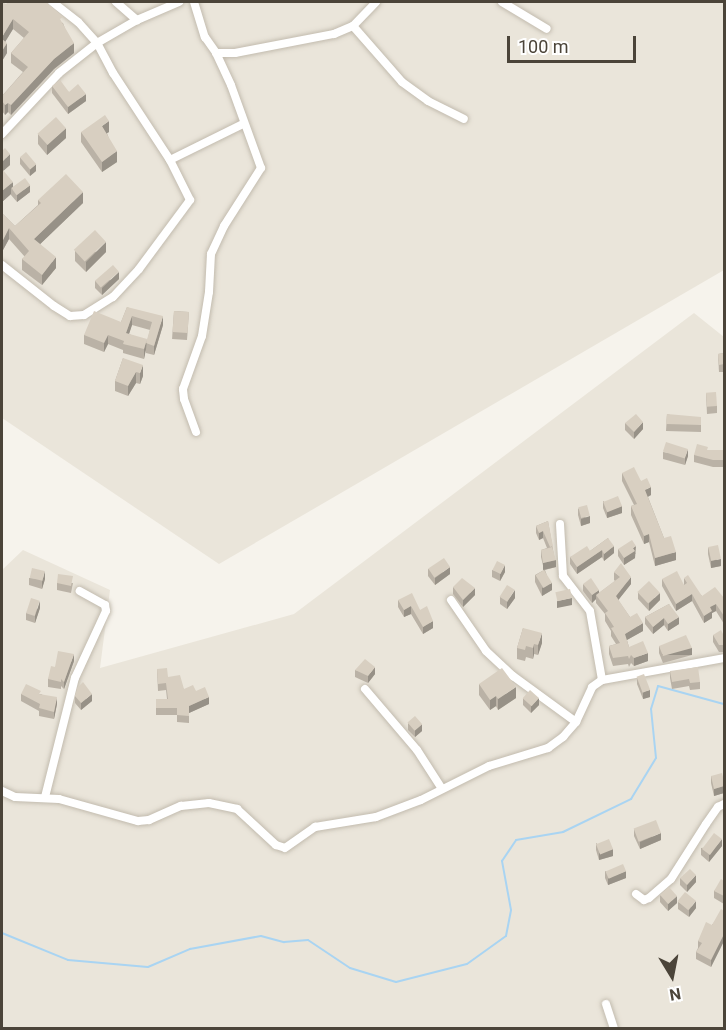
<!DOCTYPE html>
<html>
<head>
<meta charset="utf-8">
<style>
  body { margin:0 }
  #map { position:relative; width:726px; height:1030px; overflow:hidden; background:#f6f3ec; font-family:Roboto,sans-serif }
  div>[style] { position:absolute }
  .residential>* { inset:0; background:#eae5da }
  .stream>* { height:2px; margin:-1px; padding:0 1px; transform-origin:1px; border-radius:1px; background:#a9d4f2 }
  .roads { filter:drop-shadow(0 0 2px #c2bbae) drop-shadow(0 0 2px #c2bbae) }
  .street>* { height:8px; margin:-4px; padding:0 4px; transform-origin:4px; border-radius:4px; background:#fff }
  .wall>* { inset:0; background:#bab2a6; transform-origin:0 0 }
  .shaded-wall>* { inset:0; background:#979187; transform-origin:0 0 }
  .building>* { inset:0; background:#d8cfc1; transform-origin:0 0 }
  span { translate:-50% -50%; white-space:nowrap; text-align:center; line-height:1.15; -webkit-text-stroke:5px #fff; paint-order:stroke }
  .frame { position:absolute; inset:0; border:3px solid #4b4439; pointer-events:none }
  .north { position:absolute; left:642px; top:946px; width:60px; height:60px; -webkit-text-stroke:4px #fff; paint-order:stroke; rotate:170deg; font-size:16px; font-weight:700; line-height:24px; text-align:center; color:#4b4439 }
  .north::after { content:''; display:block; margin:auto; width:21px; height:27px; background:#4b4439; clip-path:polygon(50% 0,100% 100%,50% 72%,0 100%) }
  .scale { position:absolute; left:507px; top:36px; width:129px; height:27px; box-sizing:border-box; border:3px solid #4b4439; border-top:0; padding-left:8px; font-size:18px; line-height:21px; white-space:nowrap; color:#4b4439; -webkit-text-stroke:4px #fff; paint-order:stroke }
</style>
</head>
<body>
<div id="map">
  <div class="residential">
    <div style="clip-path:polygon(2px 2px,724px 2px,724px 270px,219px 564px,2px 418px)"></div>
    <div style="clip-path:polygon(694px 313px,724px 337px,724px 1028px,2px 1028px,2px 570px,23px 550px,110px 590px,100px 668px,294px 614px)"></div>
  </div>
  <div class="stream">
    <div style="left:2px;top:933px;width:71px;rotate:22.2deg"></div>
    <div style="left:68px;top:960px;width:80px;rotate:5deg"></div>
    <div style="left:148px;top:967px;width:46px;rotate:-23.2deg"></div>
    <div style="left:190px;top:949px;width:72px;rotate:-10.4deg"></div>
    <div style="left:261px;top:936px;width:24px;rotate:15deg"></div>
    <div style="left:284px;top:942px;width:24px;rotate:-5deg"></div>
    <div style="left:308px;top:940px;width:50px;rotate:33.7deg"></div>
    <div style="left:350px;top:968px;width:48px;rotate:16.9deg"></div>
    <div style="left:396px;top:982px;width:73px;rotate:-14.2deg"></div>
    <div style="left:467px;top:964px;width:48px;rotate:-35.7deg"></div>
    <div style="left:506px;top:936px;width:26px;rotate:-79deg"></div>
    <div style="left:511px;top:910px;width:50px;rotate:-100.4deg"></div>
    <div style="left:502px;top:861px;width:25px;rotate:-56deg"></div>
    <div style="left:516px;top:840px;width:48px;rotate:-9.7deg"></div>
    <div style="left:563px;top:832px;width:76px;rotate:-25.9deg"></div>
    <div style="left:631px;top:799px;width:48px;rotate:-58.6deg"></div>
    <div style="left:656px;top:758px;width:49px;rotate:-95.8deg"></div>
    <div style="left:651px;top:709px;width:24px;rotate:-73deg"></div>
    <div style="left:658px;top:686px;width:68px;rotate:15.3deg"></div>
  </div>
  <div class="roads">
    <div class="street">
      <div style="left:116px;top:2px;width:28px;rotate:41deg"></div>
      <div style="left:194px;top:2px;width:37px;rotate:73deg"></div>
      <div style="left:205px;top:37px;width:19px;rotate:55deg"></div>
      <div style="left:216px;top:53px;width:19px"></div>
      <div style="left:235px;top:53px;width:101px;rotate:-10.9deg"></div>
      <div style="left:334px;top:34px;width:21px;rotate:-23deg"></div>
      <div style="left:353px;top:26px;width:33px;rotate:-46deg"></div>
      <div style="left:502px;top:2px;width:52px;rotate:31deg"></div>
      <div style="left:353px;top:26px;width:74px;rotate:48.8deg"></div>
      <div style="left:402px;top:82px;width:32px;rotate:36deg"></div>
      <div style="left:428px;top:101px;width:40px;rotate:26.6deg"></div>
      <div style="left:2px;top:134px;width:83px;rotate:-46.9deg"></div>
      <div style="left:59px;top:73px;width:48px;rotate:-38.3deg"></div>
      <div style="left:97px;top:43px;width:46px;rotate:-29.9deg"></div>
      <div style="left:137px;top:20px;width:46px;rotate:-23.2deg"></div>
      <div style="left:170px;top:160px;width:81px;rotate:-26.3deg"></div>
      <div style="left:2px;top:265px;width:66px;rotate:38.3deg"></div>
      <div style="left:54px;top:306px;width:19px;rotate:32deg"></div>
      <div style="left:70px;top:316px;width:14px;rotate:-4deg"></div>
      <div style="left:84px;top:315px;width:34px;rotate:-32deg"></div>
      <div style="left:113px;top:297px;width:38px;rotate:-47deg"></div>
      <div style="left:139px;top:269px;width:86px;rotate:-53.5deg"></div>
      <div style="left:190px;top:200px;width:45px;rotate:-116.6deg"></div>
      <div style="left:170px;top:160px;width:104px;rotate:-123.2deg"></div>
      <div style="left:113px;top:73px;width:34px;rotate:-118deg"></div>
      <div style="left:97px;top:43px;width:28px;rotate:-132deg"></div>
      <div style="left:78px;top:22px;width:33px;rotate:-142deg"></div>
      <div style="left:196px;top:432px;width:35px;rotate:-110deg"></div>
      <div style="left:184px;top:399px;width:10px;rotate:-96deg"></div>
      <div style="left:183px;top:389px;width:56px;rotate:-70.3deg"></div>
      <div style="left:202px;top:336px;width:45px;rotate:-81deg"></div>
      <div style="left:209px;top:292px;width:38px;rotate:-87deg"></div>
      <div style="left:211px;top:254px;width:31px;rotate:-65deg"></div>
      <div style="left:224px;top:226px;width:69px;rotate:-57.5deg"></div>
      <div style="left:261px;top:168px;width:88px;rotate:-109.9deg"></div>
      <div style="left:231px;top:85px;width:35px;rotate:-115deg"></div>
      <div style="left:560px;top:524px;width:52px;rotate:86.7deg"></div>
      <div style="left:563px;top:576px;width:44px;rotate:52.4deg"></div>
      <div style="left:590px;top:611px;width:70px;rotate:80.1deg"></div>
      <div style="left:451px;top:600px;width:62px;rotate:55.5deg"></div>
      <div style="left:486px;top:651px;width:37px;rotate:43deg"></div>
      <div style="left:513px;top:676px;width:78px;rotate:36.1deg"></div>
      <div style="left:365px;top:689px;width:80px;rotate:49.6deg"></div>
      <div style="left:417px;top:750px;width:46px;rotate:57.3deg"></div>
      <div style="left:2px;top:791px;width:14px;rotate:25deg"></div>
      <div style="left:15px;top:797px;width:44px;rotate:2.6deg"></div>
      <div style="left:59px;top:799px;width:82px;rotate:15.6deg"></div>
      <div style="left:138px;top:821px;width:11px;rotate:-5deg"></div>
      <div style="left:149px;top:820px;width:35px;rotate:-24deg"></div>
      <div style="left:181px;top:806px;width:28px;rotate:-6deg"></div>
      <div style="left:209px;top:803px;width:29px;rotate:12deg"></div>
      <div style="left:237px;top:809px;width:53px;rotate:42.7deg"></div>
      <div style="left:276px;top:845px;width:9px;rotate:18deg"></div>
      <div style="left:285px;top:848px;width:37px;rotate:-35deg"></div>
      <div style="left:315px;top:827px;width:62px;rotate:-9.3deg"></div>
      <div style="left:376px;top:817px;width:48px;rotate:-20.7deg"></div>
      <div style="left:421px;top:800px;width:76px;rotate:-26.6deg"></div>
      <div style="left:489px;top:766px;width:62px;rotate:-17deg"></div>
      <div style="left:548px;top:748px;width:19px;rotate:-36deg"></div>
      <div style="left:563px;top:737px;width:20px;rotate:-49deg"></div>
      <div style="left:576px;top:722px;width:38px;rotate:-65deg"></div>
      <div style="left:592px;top:687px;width:12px;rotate:-35deg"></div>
      <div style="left:602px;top:680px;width:124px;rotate:-10.2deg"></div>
      <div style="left:45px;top:797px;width:123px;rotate:-75.9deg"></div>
      <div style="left:75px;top:678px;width:74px;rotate:-65.2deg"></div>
      <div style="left:106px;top:611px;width:6px;rotate:-99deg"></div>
      <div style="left:105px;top:605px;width:29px;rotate:-151deg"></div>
      <div style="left:636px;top:894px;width:10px;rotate:37deg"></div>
      <div style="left:644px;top:900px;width:5px;rotate:-22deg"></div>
      <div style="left:649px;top:898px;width:29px;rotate:-41deg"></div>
      <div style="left:671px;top:879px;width:65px;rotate:-57.5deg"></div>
      <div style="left:706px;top:824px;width:21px;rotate:-55deg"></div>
      <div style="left:718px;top:807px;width:7px;rotate:-27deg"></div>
      <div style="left:606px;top:1004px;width:25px;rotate:72deg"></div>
    </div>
  </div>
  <div class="wall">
    <div style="clip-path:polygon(6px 4px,63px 23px,74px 53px,54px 69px,11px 115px,8px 112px,5px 115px,2px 111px,2px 96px,23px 72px,11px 63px,11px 53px,24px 38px,13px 29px,5px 42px,7px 53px,2px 61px)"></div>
    <div style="clip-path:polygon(52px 86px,69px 92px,86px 101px,68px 114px,52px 93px)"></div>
    <div style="clip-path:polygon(81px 132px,109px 132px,107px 133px,117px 162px,102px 172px,81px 142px)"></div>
    <div style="clip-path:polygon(38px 134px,66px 138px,47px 155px,38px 144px)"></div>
    <div style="clip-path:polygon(2px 151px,10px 165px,3px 171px,13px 187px,30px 192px,17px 202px,11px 195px,11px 194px,2px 202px)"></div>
    <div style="clip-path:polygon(20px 157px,36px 171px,30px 176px,20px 164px)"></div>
    <div style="clip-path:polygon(38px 200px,83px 203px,40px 244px,56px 268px,42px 285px,22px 270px,22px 259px,25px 257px,9px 239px,3px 250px,2px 249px,2px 213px,15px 226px,38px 205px)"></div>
    <div style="clip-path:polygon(75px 251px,106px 252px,86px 272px,75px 261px)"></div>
    <div style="clip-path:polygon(119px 279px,102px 295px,95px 288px,95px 281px)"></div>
    <div style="clip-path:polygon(evenodd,127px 307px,163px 325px,154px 355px,146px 353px,146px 349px,144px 359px,123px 353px,123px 350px,108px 344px,104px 352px,84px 344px,84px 335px,121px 322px,127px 307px,132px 325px,150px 330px,147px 342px,129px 334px,132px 325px)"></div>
    <div style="left:174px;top:311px;width:15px;height:28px;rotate:4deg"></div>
    <div style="clip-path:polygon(724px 353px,724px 372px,719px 372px,718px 354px)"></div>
    <div style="clip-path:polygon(123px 358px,143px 376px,140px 384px,136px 383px,128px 396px,115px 391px,115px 381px)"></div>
    <div style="clip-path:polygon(706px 393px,717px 406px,717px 413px,707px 414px)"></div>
    <div style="clip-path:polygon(667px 414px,701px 425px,701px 432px,666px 431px)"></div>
    <div style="clip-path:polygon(625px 423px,643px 429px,634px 439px,625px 430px)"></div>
    <div style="clip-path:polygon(724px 450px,724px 467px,713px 467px,694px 462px,694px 455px)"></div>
    <div style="clip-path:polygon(663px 452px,688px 456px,685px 465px,663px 459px)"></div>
    <div style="clip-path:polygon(622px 473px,641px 481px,651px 495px,648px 497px,664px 538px,676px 560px,655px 566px,649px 542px,644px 544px,631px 515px,631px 506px,634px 505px,622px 481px)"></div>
    <div style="clip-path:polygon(603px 501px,622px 513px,607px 518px,603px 508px)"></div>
    <div style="clip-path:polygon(578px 508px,590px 523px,581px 526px,578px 515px)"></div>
    <div style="clip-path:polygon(548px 521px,556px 567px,545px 570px,552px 590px,542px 596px,535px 582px,535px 575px,544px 570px,541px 557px,541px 550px,547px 548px,543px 538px,539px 540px,536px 533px,536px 526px)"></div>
    <div style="clip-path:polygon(608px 538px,614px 553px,604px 561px,602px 557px,577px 574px,570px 564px,570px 557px,590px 551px)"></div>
    <div style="clip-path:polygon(708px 547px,721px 566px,711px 568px,708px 554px)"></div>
    <div style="clip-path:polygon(618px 549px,636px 553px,635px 554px,635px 558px,624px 565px,618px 556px)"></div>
    <div style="clip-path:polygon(428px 569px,450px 574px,435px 585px,428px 576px)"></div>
    <div style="clip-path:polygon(492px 570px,505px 572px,500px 581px,492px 577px)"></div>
    <div style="clip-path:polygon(614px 572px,631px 584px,618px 600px,630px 617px,643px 631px,627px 640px,629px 647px,648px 661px,634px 666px,631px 663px,629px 667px,628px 664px,613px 666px,609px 654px,609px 646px,616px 644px,611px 636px,611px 631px,605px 621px,605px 614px,596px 603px,596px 599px,592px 603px,583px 591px,583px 584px,599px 593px,615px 581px,614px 580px)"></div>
    <div style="clip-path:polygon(29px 578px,45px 579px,42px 589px,29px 585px)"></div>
    <div style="clip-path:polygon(684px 578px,702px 596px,724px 598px,724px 624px,716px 611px,712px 613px,712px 618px,704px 623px,692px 601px,676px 611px,662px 586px,662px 579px,684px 585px)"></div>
    <div style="clip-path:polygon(57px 583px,73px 583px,71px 593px,57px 590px)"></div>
    <div style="clip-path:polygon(453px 587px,475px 595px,463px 607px,453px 594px)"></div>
    <div style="clip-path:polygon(638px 592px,660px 600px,649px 611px,638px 599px)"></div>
    <div style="clip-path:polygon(500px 597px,515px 598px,507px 609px,500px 604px)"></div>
    <div style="clip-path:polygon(398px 600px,420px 610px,433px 628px,423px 634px,411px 614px,404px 617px,398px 607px)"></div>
    <div style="clip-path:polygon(669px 604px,679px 624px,668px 631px,664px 625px,653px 634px,645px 624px,645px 617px)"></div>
    <div style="clip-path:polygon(40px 608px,35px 623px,26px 620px,26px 613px)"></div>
    <div style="clip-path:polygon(523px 628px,542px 643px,538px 655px,534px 654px,533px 659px,526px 657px,525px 661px,517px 659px,517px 648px)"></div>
    <div style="clip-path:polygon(713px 635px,724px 636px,724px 652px,719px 652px,713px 642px)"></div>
    <div style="clip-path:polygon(659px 646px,692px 655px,663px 663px,659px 653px)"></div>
    <div style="clip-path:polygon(74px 661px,64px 689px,61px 686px,61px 689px,48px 687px,48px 679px,55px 667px)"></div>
    <div style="clip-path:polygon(157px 669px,184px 689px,196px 691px,209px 704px,189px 713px,189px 723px,177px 722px,177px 715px,156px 715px,156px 699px,167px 699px,166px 690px,158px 691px)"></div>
    <div style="clip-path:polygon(355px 670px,375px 674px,368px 683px,355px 677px)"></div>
    <div style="clip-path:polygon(670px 671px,700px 682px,700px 689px,690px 690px,689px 686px,672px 689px,670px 678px)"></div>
    <div style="clip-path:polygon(637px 677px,650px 697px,643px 699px,637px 684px)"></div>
    <div style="clip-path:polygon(479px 684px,516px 698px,498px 710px,496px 706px,490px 710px,479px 695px)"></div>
    <div style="clip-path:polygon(21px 694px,41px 694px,57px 704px,54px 719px,39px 716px,39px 711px,21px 701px)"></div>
    <div style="clip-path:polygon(75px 696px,92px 701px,81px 710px,75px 703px)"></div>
    <div style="clip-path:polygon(523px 698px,539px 705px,531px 713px,523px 705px)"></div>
    <div style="clip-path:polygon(408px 723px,422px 731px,415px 737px,408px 730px)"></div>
    <div style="clip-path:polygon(711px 776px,724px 781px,724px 793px,714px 796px,711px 783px)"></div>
    <div style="clip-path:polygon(634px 829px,661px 840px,640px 849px,634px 836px)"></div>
    <div style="clip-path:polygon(596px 843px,613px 856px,599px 860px,596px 850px)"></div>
    <div style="clip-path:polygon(722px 846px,709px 862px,701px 855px,701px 848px)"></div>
    <div style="clip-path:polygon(605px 871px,626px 878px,608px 885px,605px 878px)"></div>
    <div style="clip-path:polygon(680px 878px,696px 882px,687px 892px,680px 885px)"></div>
    <div style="clip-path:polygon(724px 881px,724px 904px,714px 898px,714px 891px)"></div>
    <div style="clip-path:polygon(660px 895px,677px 903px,668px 911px,660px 902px)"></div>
    <div style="clip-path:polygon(678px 902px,696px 908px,689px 917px,678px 909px)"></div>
    <div style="clip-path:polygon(724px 911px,724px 941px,711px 967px,696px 959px,696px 952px,698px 948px,698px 941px)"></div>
  </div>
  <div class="shaded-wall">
    <div style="clip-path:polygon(13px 19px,13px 29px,2px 47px,2px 37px)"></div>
    <div style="clip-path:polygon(7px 43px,7px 53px,2px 61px,2px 51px)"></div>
    <div style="clip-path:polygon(74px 43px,74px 53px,54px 69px,11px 115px,11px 105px,54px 59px)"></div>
    <div style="clip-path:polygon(86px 94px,86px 101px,68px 114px,68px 107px)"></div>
    <div style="clip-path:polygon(8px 103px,8px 112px,5px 115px,5px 105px)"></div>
    <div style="clip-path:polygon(109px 121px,109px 132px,102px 136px,102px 126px)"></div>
    <div style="clip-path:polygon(66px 128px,66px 138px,47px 155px,47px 145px)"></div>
    <div style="clip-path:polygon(117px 151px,117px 162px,102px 172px,102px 162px)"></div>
    <div style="clip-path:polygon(10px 154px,10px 165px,2px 172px,2px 162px)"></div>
    <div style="clip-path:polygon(36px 164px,36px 171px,30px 176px,30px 169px)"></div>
    <div style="clip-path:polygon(13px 182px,13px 190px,11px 188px,11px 194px,2px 202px,2px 191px)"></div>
    <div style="clip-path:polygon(30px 185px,30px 192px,17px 202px,17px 195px)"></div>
    <div style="clip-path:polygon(83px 192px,83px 203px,34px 250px,34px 239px)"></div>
    <div style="clip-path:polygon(9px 228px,9px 239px,3px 250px,3px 240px)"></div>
    <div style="clip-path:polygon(106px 242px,106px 252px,86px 272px,86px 262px)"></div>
    <div style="clip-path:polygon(56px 257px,56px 268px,42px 285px,42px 275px)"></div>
    <div style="clip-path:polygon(119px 272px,119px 279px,102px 295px,102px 288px)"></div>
    <div style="clip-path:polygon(132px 316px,132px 325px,126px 343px,126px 333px)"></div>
    <div style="clip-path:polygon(163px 316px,163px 325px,154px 355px,154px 346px)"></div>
    <div style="clip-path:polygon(108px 335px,108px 344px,104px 352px,104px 343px)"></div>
    <div style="clip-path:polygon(147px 339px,146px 349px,144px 359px,144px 349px)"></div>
    <div style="clip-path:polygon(143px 365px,143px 376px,140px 384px,140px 373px)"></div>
    <div style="clip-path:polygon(136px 372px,136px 383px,128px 396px,128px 386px)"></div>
    <div style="clip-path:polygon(643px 422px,643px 429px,634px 439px,634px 432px)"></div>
    <div style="clip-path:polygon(688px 449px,688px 456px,685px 465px,685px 458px)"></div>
    <div style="clip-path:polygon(651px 487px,651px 495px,645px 498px,645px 490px)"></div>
    <div style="clip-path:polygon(622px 506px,622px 513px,607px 518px,607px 511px)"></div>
    <div style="clip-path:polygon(590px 516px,590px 523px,581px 526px,581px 519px)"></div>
    <div style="clip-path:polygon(543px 531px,543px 538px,539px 540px,539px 533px)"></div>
    <div style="clip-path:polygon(649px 534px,649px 542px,644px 544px,644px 536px)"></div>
    <div style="clip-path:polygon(614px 546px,614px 553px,604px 561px,604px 554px)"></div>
    <div style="clip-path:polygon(636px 546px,635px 558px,624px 565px,624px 558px,633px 548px)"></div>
    <div style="clip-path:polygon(602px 550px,602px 557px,577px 574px,577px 567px)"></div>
    <div style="clip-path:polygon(676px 552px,676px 560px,655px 566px,655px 558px)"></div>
    <div style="clip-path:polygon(721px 559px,721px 566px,711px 568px,711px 561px)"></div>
    <div style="clip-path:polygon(556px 560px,556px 567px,543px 570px,543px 563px)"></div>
    <div style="clip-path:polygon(505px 565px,505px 572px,500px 581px,500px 574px)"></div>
    <div style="clip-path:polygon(450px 567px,450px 574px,435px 585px,435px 578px)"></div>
    <div style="clip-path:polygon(45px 571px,45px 579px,42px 589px,42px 582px)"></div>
    <div style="clip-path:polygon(631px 577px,631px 584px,616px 603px,616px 596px)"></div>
    <div style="clip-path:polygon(552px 583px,552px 590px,542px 596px,542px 588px)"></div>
    <div style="clip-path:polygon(475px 588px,475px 595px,463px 607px,463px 600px)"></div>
    <div style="clip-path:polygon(515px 590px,515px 598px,507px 609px,507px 602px)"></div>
    <div style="clip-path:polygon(599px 590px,599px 597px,596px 595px,596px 599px,592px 603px,592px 595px)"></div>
    <div style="clip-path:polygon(660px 593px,660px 600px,649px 611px,649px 603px)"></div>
    <div style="clip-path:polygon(692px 594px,692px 601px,676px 611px,676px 604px)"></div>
    <div style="clip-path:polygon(572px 598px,572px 605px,557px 608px,557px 601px)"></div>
    <div style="clip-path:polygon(40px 601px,40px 608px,35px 623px,35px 616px)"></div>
    <div style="clip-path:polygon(716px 604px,716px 611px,712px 613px,712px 618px,704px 623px,704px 616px,710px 607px)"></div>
    <div style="clip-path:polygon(411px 606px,411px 614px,404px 617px,404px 610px)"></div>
    <div style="clip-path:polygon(679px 617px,679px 624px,668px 631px,668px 624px)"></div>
    <div style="clip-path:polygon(664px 618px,664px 625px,653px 634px,653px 627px)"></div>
    <div style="clip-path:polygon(433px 621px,433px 628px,423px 634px,423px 627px)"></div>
    <div style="clip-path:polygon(643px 623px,643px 631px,625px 641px,625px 634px)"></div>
    <div style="clip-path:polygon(542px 633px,542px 643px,538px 655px,538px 645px)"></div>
    <div style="clip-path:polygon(534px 644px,534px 654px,533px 659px,533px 648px)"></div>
    <div style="left:692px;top:648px;width:7px;height:30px;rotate:90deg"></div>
    <div style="clip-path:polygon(648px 653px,648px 661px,634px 666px,634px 658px)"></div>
    <div style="clip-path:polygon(74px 654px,74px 661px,64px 689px,64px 682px)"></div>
    <div style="clip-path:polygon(375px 667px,375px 674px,368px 683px,368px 676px)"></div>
    <div style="clip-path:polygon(516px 687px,516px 698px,498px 710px,498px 699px)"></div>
    <div style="clip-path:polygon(650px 690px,650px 697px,643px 699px,643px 692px)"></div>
    <div style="clip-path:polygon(92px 694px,92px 701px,81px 710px,81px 703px)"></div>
    <div style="clip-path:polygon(496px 696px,496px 706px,490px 710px,490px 700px)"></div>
    <div style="clip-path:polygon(57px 697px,57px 704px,54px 719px,54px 712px)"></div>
    <div style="clip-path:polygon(209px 697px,209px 704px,189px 713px,189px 723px,189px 706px)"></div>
    <div style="clip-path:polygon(539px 698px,539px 705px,531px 713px,531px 706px)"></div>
    <div style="clip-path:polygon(422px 724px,422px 731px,415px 737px,415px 730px)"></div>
    <div style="clip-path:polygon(724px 786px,724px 793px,714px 796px,714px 789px)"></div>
    <div style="clip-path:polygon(661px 833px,661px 840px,640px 849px,640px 842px)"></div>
    <div style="clip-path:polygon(722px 839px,722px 846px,709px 862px,709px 855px)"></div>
    <div style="clip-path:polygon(613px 849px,613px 856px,599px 860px,599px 853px)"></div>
    <div style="clip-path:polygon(626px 871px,626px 878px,608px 885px,608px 878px)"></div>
    <div style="clip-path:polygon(696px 875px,696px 882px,687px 892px,687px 885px)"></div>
    <div style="clip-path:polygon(677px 896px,677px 903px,668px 911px,668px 904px)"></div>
    <div style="clip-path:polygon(696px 901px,696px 908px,689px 917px,689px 910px)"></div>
    <div style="clip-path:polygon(724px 934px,724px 941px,711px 967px,711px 960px)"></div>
  </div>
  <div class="building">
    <div style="clip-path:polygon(2px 2px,6px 4px,8px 2px,46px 2px,63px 17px,60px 19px,74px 43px,54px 59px,11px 105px,8px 103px,5px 105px,2px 101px,2px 96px,28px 67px,11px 53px,29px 32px,13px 19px,2px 37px)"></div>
    <div style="clip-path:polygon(2px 39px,7px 43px,2px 51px)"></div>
    <div style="clip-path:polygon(60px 80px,69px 92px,78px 84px,86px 94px,68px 107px,52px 86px)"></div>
    <div style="clip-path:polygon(105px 115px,109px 121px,102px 126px,117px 151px,102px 162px,81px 132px)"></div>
    <div style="left:56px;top:117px;width:15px;height:25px;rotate:48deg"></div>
    <div style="clip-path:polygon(5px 148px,10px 154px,2px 162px,2px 151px)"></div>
    <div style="left:26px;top:152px;width:16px;height:8px;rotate:50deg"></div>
    <div style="clip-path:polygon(2px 169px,13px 182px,2px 191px)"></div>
    <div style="clip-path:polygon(66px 174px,83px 192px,34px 239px,56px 257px,42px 275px,22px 259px,29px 251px,9px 228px,3px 240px,2px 239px,2px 213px,15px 226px,41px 203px,38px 200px)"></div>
    <div style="left:25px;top:178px;width:9px;height:17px;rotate:54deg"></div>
    <div style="left:95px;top:230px;width:16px;height:29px;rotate:47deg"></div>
    <div style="left:113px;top:265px;width:9px;height:24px;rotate:49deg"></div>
    <div style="clip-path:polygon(127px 307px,163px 316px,154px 346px,146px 343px,152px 322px,132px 316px,126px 333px,147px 339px,144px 349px,123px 344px,124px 341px,108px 335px,104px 343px,84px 335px,94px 311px,121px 322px)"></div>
    <div style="left:174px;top:311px;width:15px;height:21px;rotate:4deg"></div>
    <div style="clip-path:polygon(724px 353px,724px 364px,719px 365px,718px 354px)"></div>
    <div style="clip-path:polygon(123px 358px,143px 365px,140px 373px,136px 372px,128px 386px,115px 381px)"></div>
    <div style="left:716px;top:392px;width:14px;height:10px;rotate:86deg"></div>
    <div style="clip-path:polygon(636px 414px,643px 422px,634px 432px,625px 423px)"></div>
    <div style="clip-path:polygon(667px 414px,701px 417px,701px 425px,666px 424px)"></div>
    <div style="left:666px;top:442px;width:23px;height:10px;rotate:18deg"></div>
    <div style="clip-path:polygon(697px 444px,708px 447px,707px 450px,724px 450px,724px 460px,713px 460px,694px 455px)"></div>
    <div style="clip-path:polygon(634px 467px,641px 481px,647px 478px,651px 487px,645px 490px,664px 538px,671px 536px,676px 552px,655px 558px,649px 534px,644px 536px,631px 506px,637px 504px,622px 473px)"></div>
    <div style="left:618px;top:496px;width:11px;height:16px;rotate:68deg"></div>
    <div style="left:587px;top:505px;width:11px;height:9px;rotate:75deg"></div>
    <div style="clip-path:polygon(548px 521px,553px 546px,550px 547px,543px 531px,539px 533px,536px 526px)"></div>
    <div style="clip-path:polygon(608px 538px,614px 546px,604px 554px,602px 550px,577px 567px,570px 557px,587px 546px,590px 551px)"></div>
    <div style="clip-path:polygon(632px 540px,636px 546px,633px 548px,635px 551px,624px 558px,618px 549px)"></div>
    <div style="left:718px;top:545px;width:14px;height:10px;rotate:78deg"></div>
    <div style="clip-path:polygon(552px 547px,556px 560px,543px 563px,541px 550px)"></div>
    <div style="left:444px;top:558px;width:11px;height:19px;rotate:56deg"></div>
    <div style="left:497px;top:561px;width:9px;height:10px;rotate:27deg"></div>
    <div style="clip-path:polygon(621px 563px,631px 577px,616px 596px,630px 617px,637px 613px,643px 623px,625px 634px,629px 647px,643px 641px,648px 653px,634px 658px,631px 655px,629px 659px,628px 656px,613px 658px,609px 646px,620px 643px,611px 628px,614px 627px,605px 613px,608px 611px,596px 595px,620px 577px,614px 572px)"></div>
    <div style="left:32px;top:568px;width:13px;height:10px;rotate:13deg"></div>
    <div style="left:544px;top:570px;width:15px;height:10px;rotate:58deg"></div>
    <div style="clip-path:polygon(677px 571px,684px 585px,687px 583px,684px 578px,688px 575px,702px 596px,715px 587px,724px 598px,724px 616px,716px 604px,710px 607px,712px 611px,704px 616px,692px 594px,676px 604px,662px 579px)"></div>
    <div style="clip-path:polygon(58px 574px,73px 576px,71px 586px,57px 583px)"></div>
    <div style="clip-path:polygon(462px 578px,475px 588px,463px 600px,453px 587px)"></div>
    <div style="clip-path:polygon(591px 578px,599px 590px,592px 595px,583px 584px)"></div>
    <div style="left:649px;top:581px;width:16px;height:16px;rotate:47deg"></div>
    <div style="left:507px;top:585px;width:9px;height:14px;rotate:32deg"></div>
    <div style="left:570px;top:589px;width:9px;height:15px;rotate:77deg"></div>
    <div style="clip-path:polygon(412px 593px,420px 610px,427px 606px,433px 621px,423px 627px,411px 606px,404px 610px,398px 600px)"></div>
    <div style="left:31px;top:598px;width:9px;height:16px;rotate:18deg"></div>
    <div style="clip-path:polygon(669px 604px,679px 617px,668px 624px,664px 618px,653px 627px,645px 617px)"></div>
    <div style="clip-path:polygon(523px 628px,542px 633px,538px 645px,534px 644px,533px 648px,526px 646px,525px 650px,517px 648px)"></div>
    <div style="clip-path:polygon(721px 630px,724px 636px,724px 645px,719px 645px,713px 635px)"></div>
    <div style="clip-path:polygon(686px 635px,692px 648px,663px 656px,659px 646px)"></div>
    <div style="clip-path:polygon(58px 651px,74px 654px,64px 682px,61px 679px,61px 682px,48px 679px,51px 666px,55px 667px)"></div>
    <div style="clip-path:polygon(365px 659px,375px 667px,368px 676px,355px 670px)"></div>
    <div style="clip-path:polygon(698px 667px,700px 682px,690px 683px,689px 679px,672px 682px,670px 671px)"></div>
    <div style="clip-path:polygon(167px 668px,168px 677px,180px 675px,184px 689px,193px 685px,196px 691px,205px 687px,209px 697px,189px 706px,189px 716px,177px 715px,177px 708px,156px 708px,156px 699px,168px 699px,166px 683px,158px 684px,157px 669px)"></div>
    <div style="clip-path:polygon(502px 668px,516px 687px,498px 699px,496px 696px,490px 700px,479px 684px)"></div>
    <div style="left:644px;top:674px;width:17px;height:8px;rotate:69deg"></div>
    <div style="clip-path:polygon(83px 682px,92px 694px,81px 703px,75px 696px,78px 687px)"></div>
    <div style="clip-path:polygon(26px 684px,41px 691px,39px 694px,57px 697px,54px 712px,39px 708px,40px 704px,21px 694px)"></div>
    <div style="left:530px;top:690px;width:12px;height:11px;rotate:42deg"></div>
    <div style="left:415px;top:716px;width:11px;height:10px;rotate:49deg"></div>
    <div style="clip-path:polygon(722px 773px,724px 781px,724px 786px,714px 789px,711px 776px)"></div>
    <div style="left:656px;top:820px;width:14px;height:24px;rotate:69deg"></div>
    <div style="left:714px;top:833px;width:10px;height:20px;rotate:37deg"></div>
    <div style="left:609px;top:839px;width:11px;height:14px;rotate:68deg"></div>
    <div style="left:623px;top:864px;width:8px;height:19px;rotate:67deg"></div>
    <div style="clip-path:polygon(690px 869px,696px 875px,687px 885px,680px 878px)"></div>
    <div style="clip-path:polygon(721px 879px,724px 881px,724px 896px,714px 891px)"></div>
    <div style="left:669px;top:887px;width:12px;height:12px;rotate:48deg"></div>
    <div style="left:685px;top:892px;width:14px;height:12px;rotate:39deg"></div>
    <div style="clip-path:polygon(721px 909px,724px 911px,724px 934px,711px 960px,696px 952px,702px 943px,698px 941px,706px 922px,712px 925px)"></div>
  </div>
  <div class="frame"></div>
  <div class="north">N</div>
  <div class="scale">100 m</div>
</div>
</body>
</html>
